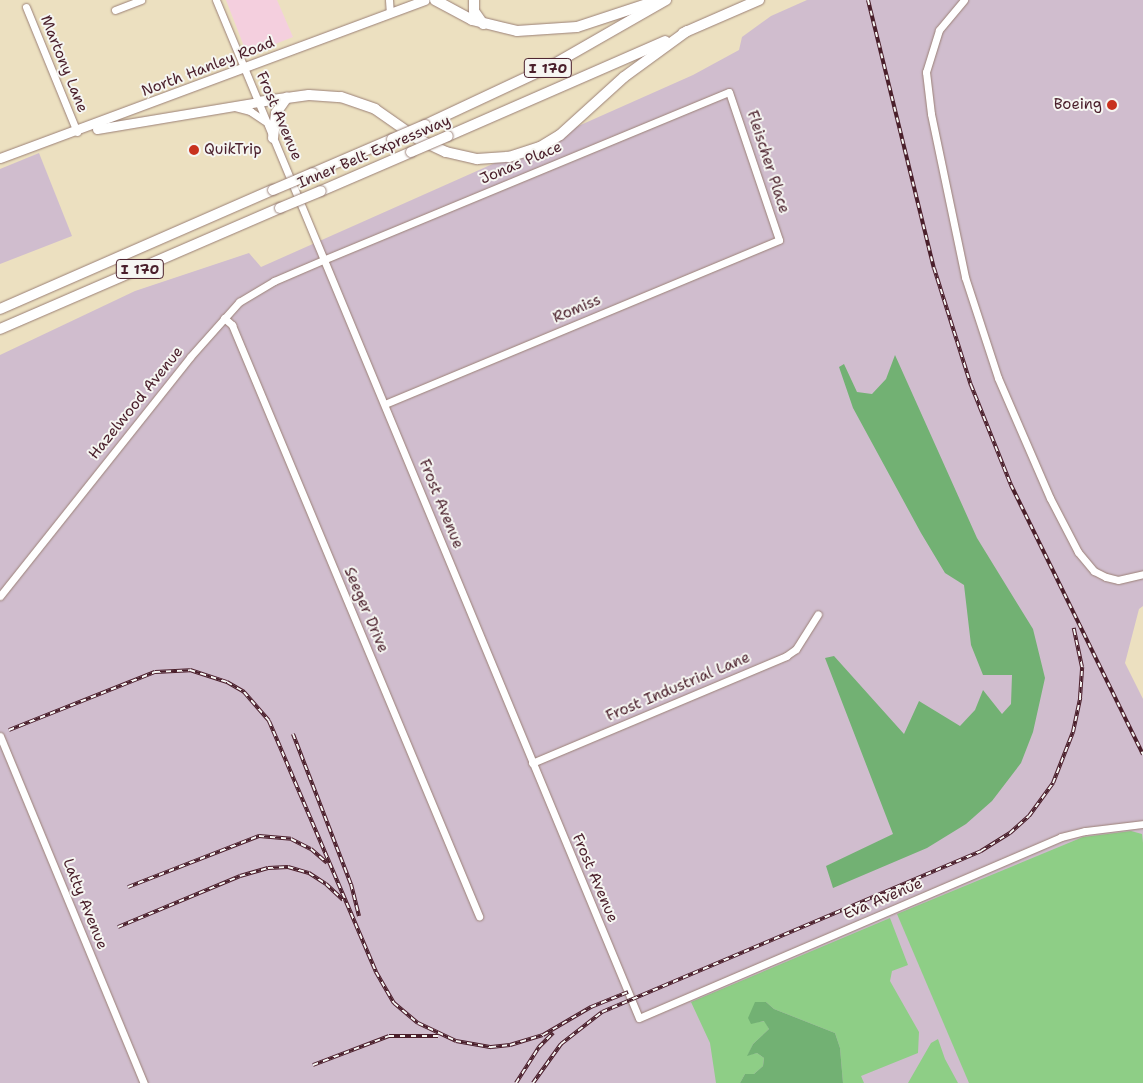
<!DOCTYPE html>
<html>
<head>
<meta charset="utf-8">
<style>
  body { margin:0 }
  #map { position:relative; width:1143px; height:1083px; overflow:hidden; background:#ece0c0; font-family:"Shantell Sans",sans-serif }
  div>[style] { position:absolute }
  .built>* { inset:0; background:#f4cfde }
  .industrial>* { inset:0; background:#d0bdce }
  .green>* { inset:0; background:#8ece86 }
  .forest>* { inset:0; background:#72b173 }
  .roads { filter:drop-shadow(0 0 1px #9b8076) drop-shadow(0 0 1px #9b8076) }
  .minor>* { height:7px; margin:-3.5px; padding:0 3.5px; transform-origin:3.5px; border-radius:3.5px; background:#fff }
  .major>* { height:9px; margin:-4.5px; padding:0 4.5px; transform-origin:4.5px; border-radius:4.5px; background:#fff }
  .highway>* { height:10px; margin:-5px; padding:0 5px; transform-origin:5px; border-radius:5px; background:#fff }
  .rail>* { height:4px; margin-top:-2px; transform-origin:0; background:repeating-linear-gradient(90deg,#f6f6f2 0 5.5px,#4a1f2b 0 11px); box-sizing:border-box; border-block:1px solid #4a1f2b }
  .bridges { filter:drop-shadow(0 0 1px #9b8076) drop-shadow(0 0 1px #9b8076) }
  .highway-bridge>* { height:10px; margin:-5px; padding:0 5px; transform-origin:5px; border-radius:5px; background:#fff }
  .dots>* { width:14px; height:14px; translate:-50% -50%; box-sizing:border-box; border:2px solid #f6f6f2; border-radius:50% }
  span { translate:-50% -50%; white-space:nowrap; text-align:center; line-height:1.15; -webkit-text-stroke:4px #f6f6f2; paint-order:stroke }
  .shield-label span { padding:1px 4px; background:#f6f6f2; border:1px solid; border-radius:4px; -webkit-text-stroke-width:0 }
  .shield-label { font-size:14px; color:#4a1f2b; font-weight:700 }
  .street-label { font-size:15px; color:#4a1f2b }
  .poi-label { font-size:15px; color:#4a1f2b }
  .right { translate:-100% -50%; text-align:right }
  .left { translate:0 -50%; text-align:left }
</style>
</head>
<body>
<div id="map">
  <div class="built">
    <div style="clip-path:polygon(226px 0,277px 0,293px 37px,253px 53px,245px 49px)"></div>
  </div>
  <div class="industrial">
    <div style="clip-path:polygon(807px 0,1143px 0,1143px 606px,1139px 609px,1125px 663px,1143px 699px,1143px 1083px,0 1083px,0 355px,135px 291px,249px 253px,261px 267px,693px 75px,739px 50px,742px 37px,771px 16px)"></div>
    <div style="clip-path:polygon(39px 153px,72px 236px,0 264px,0 169px)"></div>
  </div>
  <div class="green">
    <div style="clip-path:polygon(1131px 831px,1142px 834px,1143px 843px,1143px 1083px,969px 1083px,897px 914px,1083px 837px)"></div>
    <div style="clip-path:polygon(890px 918px,908px 965px,892px 971px,890px 981px,919px 1032px,918px 1053px,861px 1076px,864px 1083px,843px 1083px,840px 1048px,835px 1033px,774px 1009px,766px 1002px,751px 1023px,765px 1021px,769px 1029px,753px 1044px,748px 1055px,757px 1053px,764px 1058px,763px 1066px,754px 1074px,745px 1074px,740px 1083px,716px 1083px,710px 1043px,691px 1002px)"></div>
    <div style="clip-path:polygon(938px 1039px,945px 1059px,958px 1083px,908px 1083px,931px 1043px)"></div>
  </div>
  <div class="forest">
    <div style="clip-path:polygon(895px 355px,977px 538px,1033px 629px,1045px 678px,1033px 732px,1021px 763px,992px 801px,966px 824px,927px 848px,833px 888px,826px 866px,893px 834px,825px 658px,834px 656px,904px 734px,919px 701px,960px 726px,975px 710px,983px 690px,1002px 714px,1011px 704px,1012px 675px,983px 675px,971px 645px,964px 585px,945px 573px,921px 533px,853px 408px,839px 367px,844px 364px,857px 392px,872px 394px,886px 379px)"></div>
    <div style="clip-path:polygon(755px 1002px,766px 1002px,774px 1009px,835px 1033px,840px 1048px,843px 1083px,740px 1083px,745px 1074px,754px 1074px,763px 1066px,764px 1058px,757px 1053px,747px 1056px,753px 1044px,769px 1029px,764px 1021px,751px 1024px,748px 1018px)"></div>
  </div>
  <div class="roads">
    <div class="minor">
      <div style="left:216px;top:0;width:1102px;rotate:67.44deg"></div>
      <div style="left:639px;top:1018px;width:459px;rotate:-23.2deg"></div>
      <div style="left:1061px;top:837px;width:25px;rotate:-14deg"></div>
      <div style="left:1085px;top:831px;width:58px;rotate:-6.9deg"></div>
      <div style="left:389px;top:0;width:13px;rotate:86deg"></div>
      <div style="left:964px;top:0;width:39px;rotate:130deg"></div>
      <div style="left:939px;top:30px;width:44px;rotate:107.2deg"></div>
      <div style="left:926px;top:72px;width:42px;rotate:83.2deg"></div>
      <div style="left:931px;top:114px;width:167px;rotate:78.2deg"></div>
      <div style="left:965px;top:277px;width:106px;rotate:71.9deg"></div>
      <div style="left:998px;top:378px;width:131px;rotate:66.6deg"></div>
      <div style="left:1050px;top:498px;width:61px;rotate:62.6deg"></div>
      <div style="left:1078px;top:552px;width:25px;rotate:50deg"></div>
      <div style="left:1094px;top:571px;width:13px;rotate:27deg"></div>
      <div style="left:1106px;top:577px;width:12px;rotate:14deg"></div>
      <div style="left:1118px;top:580px;width:26px;rotate:-13deg"></div>
      <div style="left:26px;top:7px;width:135px;rotate:67.8deg"></div>
      <div style="left:115px;top:10px;width:28px;rotate:-21deg"></div>
      <div style="left:235px;top:107px;width:16px;rotate:15deg"></div>
      <div style="left:250px;top:111px;width:18px;rotate:34deg"></div>
      <div style="left:224px;top:318px;width:11px;rotate:41deg"></div>
      <div style="left:232px;top:325px;width:641px;rotate:67.32deg"></div>
      <div style="left:0;top:596px;width:305px;rotate:-51.5deg"></div>
      <div style="left:190px;top:357px;width:74px;rotate:-48.3deg"></div>
      <div style="left:239px;top:302px;width:41px;rotate:-31deg"></div>
      <div style="left:274px;top:281px;width:53px;rotate:-23.2deg"></div>
      <div style="left:323px;top:260px;width:439px;rotate:-22.5deg"></div>
      <div style="left:729px;top:92px;width:156px;rotate:71.3deg"></div>
      <div style="left:779px;top:240px;width:427px;rotate:157.4deg"></div>
      <div style="left:0;top:736px;width:376px;rotate:67.5deg"></div>
      <div style="left:532px;top:763px;width:276px;rotate:-22.8deg"></div>
      <div style="left:786px;top:656px;width:12px;rotate:-35deg"></div>
      <div style="left:796px;top:649px;width:41px;rotate:-57.8deg"></div>
    </div>
    <div class="major">
      <div style="left:97px;top:129px;width:163px;rotate:-9.5deg"></div>
      <div style="left:0;top:158px;width:453px;rotate:-20.4deg"></div>
    </div>
    <div class="highway">
      <div style="left:435px;top:0;width:42px;rotate:28.4deg"></div>
      <div style="left:472px;top:20px;width:46px;rotate:13.7deg"></div>
      <div style="left:517px;top:31px;width:60px;rotate:-3.8deg"></div>
      <div style="left:577px;top:27px;width:83px;rotate:-18.2deg"></div>
      <div style="left:474px;top:0;width:11px;rotate:90deg"></div>
      <div style="left:474px;top:11px;width:16px;rotate:55deg"></div>
      <div style="left:683px;top:33px;width:83px;rotate:-23.5deg"></div>
      <div style="left:258px;top:102px;width:51px;rotate:-7.8deg"></div>
      <div style="left:309px;top:95px;width:32px;rotate:4deg"></div>
      <div style="left:341px;top:97px;width:36px;rotate:19deg"></div>
      <div style="left:375px;top:109px;width:52px;rotate:34.9deg"></div>
      <div style="left:418px;top:139px;width:31px;rotate:25deg"></div>
      <div style="left:446px;top:152px;width:32px;rotate:13deg"></div>
      <div style="left:477px;top:159px;width:32px;rotate:-4deg"></div>
      <div style="left:509px;top:157px;width:33px;rotate:-18deg"></div>
      <div style="left:540px;top:147px;width:23px;rotate:-31deg"></div>
      <div style="left:560px;top:135px;width:86px;rotate:-42.2deg"></div>
      <div style="left:624px;top:77px;width:78px;rotate:-36.1deg"></div>
      <div style="left:425px;top:125px;width:137px;rotate:-25.1deg"></div>
      <div style="left:549px;top:67px;width:135px;rotate:-29.8deg"></div>
      <div style="left:448px;top:136px;width:237px;rotate:-23.6deg"></div>
      <div style="left:273px;top:138px;width:25px;rotate:-83deg"></div>
      <div style="left:276px;top:113px;width:19px;rotate:-55deg"></div>
      <div style="left:313px;top:173px;width:86px;rotate:-23.3deg"></div>
      <div style="left:321px;top:191px;width:98px;rotate:-23.4deg"></div>
      <div style="left:0;top:309px;width:298px;rotate:-23.6deg"></div>
      <div style="left:0;top:329px;width:305px;rotate:-23.4deg"></div>
    </div>
  </div>
  <div class="rail">
    <div style="left:868px;top:0;width:276px;rotate:76.2deg"></div>
    <div style="left:934px;top:268px;width:123px;rotate:72.5deg"></div>
    <div style="left:971px;top:385px;width:108px;rotate:68.2deg"></div>
    <div style="left:1011px;top:485px;width:300px;rotate:63.9deg"></div>
    <div style="left:9px;top:730px;width:157px;rotate:-21.7deg"></div>
    <div style="left:155px;top:672px;width:35px;rotate:-3deg"></div>
    <div style="left:190px;top:670px;width:39px;rotate:18deg"></div>
    <div style="left:227px;top:682px;width:20px;rotate:30deg"></div>
    <div style="left:244px;top:692px;width:38px;rotate:49deg"></div>
    <div style="left:269px;top:721px;width:273px;rotate:66.9deg"></div>
    <div style="left:376px;top:972px;width:36px;rotate:60deg"></div>
    <div style="left:394px;top:1003px;width:31px;rotate:40deg"></div>
    <div style="left:418px;top:1023px;width:42px;rotate:25.3deg"></div>
    <div style="left:456px;top:1041px;width:36px;rotate:10deg"></div>
    <div style="left:491px;top:1047px;width:19px;rotate:-6deg"></div>
    <div style="left:510px;top:1045px;width:34px;rotate:-17deg"></div>
    <div style="left:543px;top:1035px;width:56px;rotate:-30.3deg"></div>
    <div style="left:591px;top:1007px;width:40px;rotate:-22deg"></div>
    <div style="left:293px;top:734px;width:161px;rotate:68.9deg"></div>
    <div style="left:351px;top:884px;width:33px;rotate:76deg"></div>
    <div style="left:128px;top:887px;width:141px;rotate:-21.3deg"></div>
    <div style="left:259px;top:836px;width:32px;rotate:5deg"></div>
    <div style="left:291px;top:839px;width:22px;rotate:27deg"></div>
    <div style="left:311px;top:849px;width:21px;rotate:41deg"></div>
    <div style="left:118px;top:927px;width:132px;rotate:-22.7deg"></div>
    <div style="left:240px;top:876px;width:29px;rotate:-16deg"></div>
    <div style="left:268px;top:868px;width:20px;rotate:-3deg"></div>
    <div style="left:288px;top:867px;width:22px;rotate:16deg"></div>
    <div style="left:309px;top:873px;width:20px;rotate:33deg"></div>
    <div style="left:326px;top:884px;width:23px;rotate:43deg"></div>
    <div style="left:313px;top:1065px;width:81px;rotate:-20.9deg"></div>
    <div style="left:389px;top:1036px;width:49px"></div>
    <div style="left:516px;top:1083px;width:43px;rotate:-57.4deg"></div>
    <div style="left:539px;top:1047px;width:20px;rotate:-45deg"></div>
    <div style="left:533px;top:1083px;width:48px;rotate:-54.3deg"></div>
    <div style="left:561px;top:1044px;width:52px;rotate:-38deg"></div>
    <div style="left:602px;top:1012px;width:412px;rotate:-23deg"></div>
    <div style="left:981px;top:851px;width:34px;rotate:-32deg"></div>
    <div style="left:1010px;top:833px;width:25px;rotate:-42deg"></div>
    <div style="left:1029px;top:816px;width:41px;rotate:-54deg"></div>
    <div style="left:1053px;top:783px;width:55px;rotate:-68.6deg"></div>
    <div style="left:1073px;top:732px;width:35px;rotate:-78deg"></div>
    <div style="left:1080px;top:698px;width:31px;rotate:-86deg"></div>
    <div style="left:1082px;top:667px;width:40px;rotate:-102deg"></div>
  </div>
  <div class="bridges">
    <div class="highway-bridge">
      <div style="left:392px;top:139px;width:36px;rotate:-23deg"></div>
      <div style="left:411px;top:152px;width:40px;rotate:-23.4deg"></div>
      <div style="left:273px;top:190px;width:43px;rotate:-23deg"></div>
      <div style="left:280px;top:208px;width:44px;rotate:-22.5deg"></div>
    </div>
  </div>
  <div class="dots">
    <div style="left:1112px;top:105px;background:#c8321e"></div>
    <div style="left:194px;top:150px;background:#c8321e"></div>
  </div>
  <div class="shield-label">
    <span style="left:548px;top:68px">I 170</span>
    <span style="left:140px;top:269px">I 170</span>
  </div>
  <div class="street-label">
    <span style="left:64px;top:64px;rotate:68deg">Martony Lane</span>
    <span style="left:208px;top:67px;rotate:-21deg">North Hanley Road</span>
    <span style="left:279px;top:116px;rotate:67deg">Frost Avenue</span>
    <span style="left:374px;top:152px;rotate:-23deg">Inner Belt Expressway</span>
    <span style="left:768px;top:162px;rotate:72deg">Fleischer Place</span>
    <span style="left:521px;top:163px;rotate:-23deg">Jonas Place</span>
    <span style="left:577px;top:309px;rotate:-23deg">Romiss</span>
    <span style="left:136px;top:403px;rotate:-51deg">Hazelwood Avenue</span>
    <span style="left:441px;top:504px;rotate:68deg">Frost Avenue</span>
    <span style="left:366px;top:610px;rotate:67deg">Seeger Drive</span>
    <span style="left:678px;top:687px;rotate:-23deg">Frost Industrial Lane</span>
    <span style="left:595px;top:878px;rotate:67deg">Frost Avenue</span>
    <span style="left:883px;top:899px;rotate:-23deg">Eva Avenue</span>
    <span style="left:85px;top:904px;rotate:68deg">Latty Avenue</span>
  </div>
  <div class="poi-label">
    <span class="right" style="left:1102px;top:105px">Boeing</span>
    <span class="left" style="left:204px;top:150px">QuikTrip</span>
  </div>
</div>
</body>
</html>
